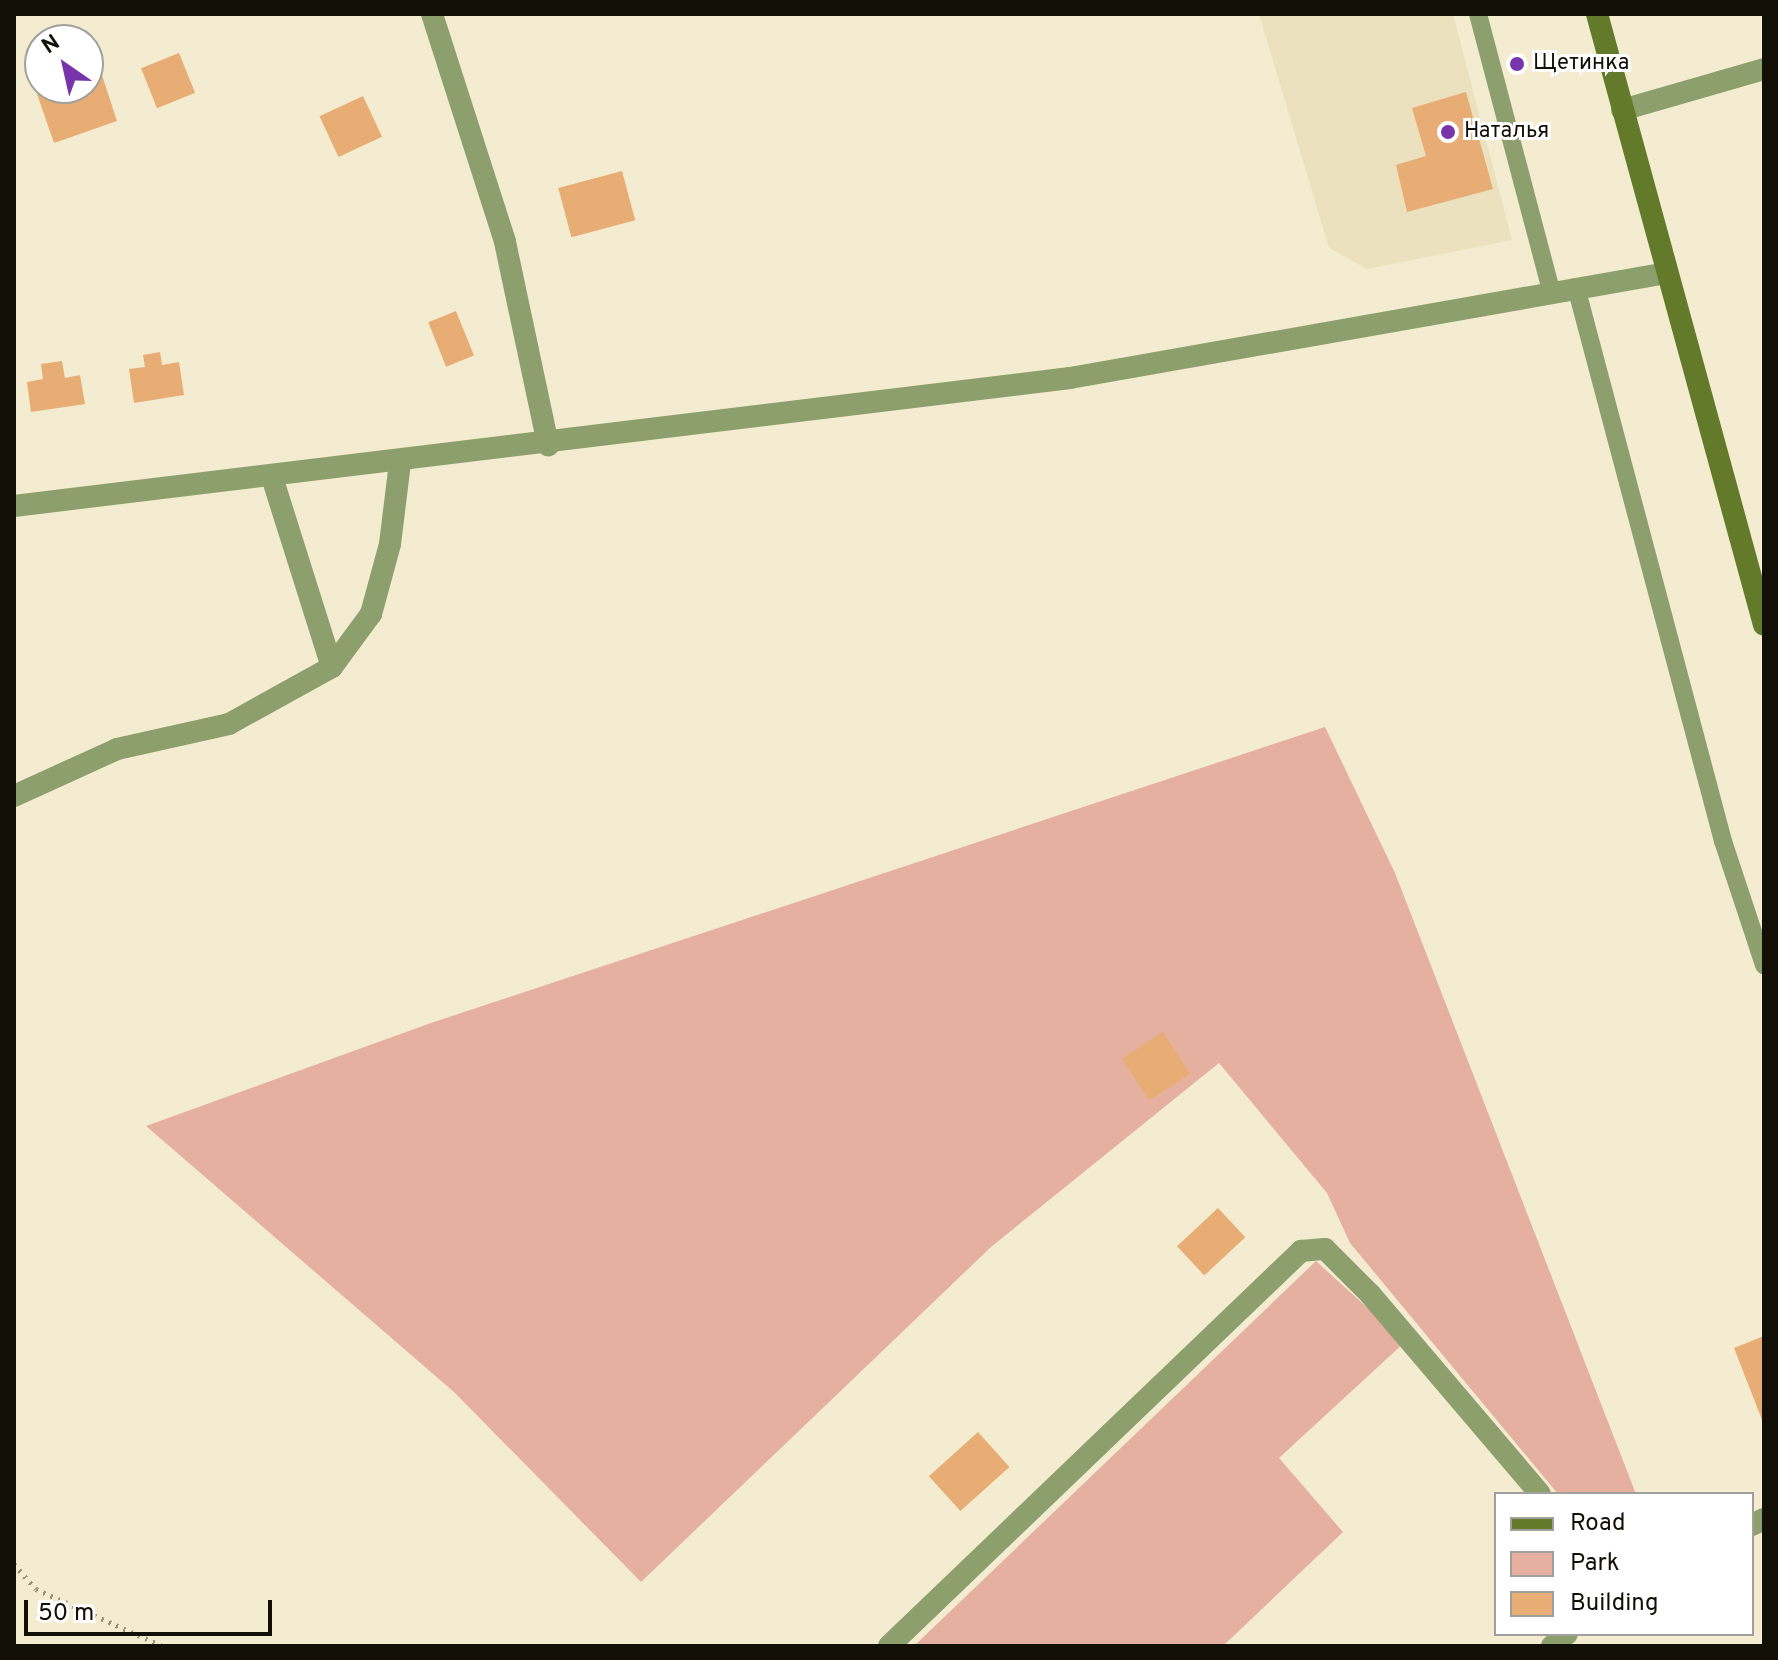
<!DOCTYPE html>
<html>
<head>
<meta charset="utf-8">
<style>
  body { margin:0 }
  #map { position:relative; width:1778px; height:1660px; overflow:hidden; background:#f4ecd0; font-family:Overpass,sans-serif }
  div>[style] { position:absolute }
  .built>* { inset:0; background:#ebe1be }
  .green>* { inset:0; background:#e6b0a1 }
  .building>* { inset:0; background:#e7ad75; transform-origin:0 0 }
  .path>* { height:5px; margin-top:-2.5px; transform-origin:0; background:repeating-linear-gradient(90deg,#97917d 0 2px,transparent 0 8px) }
  .service>* { height:18px; margin:-9px; padding:0 9px; transform-origin:9px; border-radius:9px; background:#8e9f6e }
  .minor>* { height:22px; margin:-11px; padding:0 11px; transform-origin:11px; border-radius:11px; background:#8e9f6e }
  .secondary>* { height:22px; margin:-11px; padding:0 11px; transform-origin:11px; border-radius:11px; background:#637a2b }
  .dots>* { width:22px; height:22px; translate:-50% -50%; box-sizing:border-box; border:4px solid #fff; border-radius:50% }
  span { translate:-50% -50%; white-space:nowrap; text-align:center; line-height:1.15; -webkit-text-stroke:6px #fff; paint-order:stroke }
  .poi-label { font-size:22px; color:#120f06 }
  .left { translate:0 -50%; text-align:left }
  .frame { position:absolute; inset:0; border:16px solid #120f06; pointer-events:none }
  .legend { position:absolute; left:1494px; top:1492px; width:260px; height:144px; box-sizing:border-box; background:#fff; border:2px solid #a09f9b; margin:0; padding:10px 14px; list-style:none; font-size:24px; color:#120f06 }
  .legend li { display:flex; align-items:center; gap:16px; height:40px }
  .legend b { width:40px; border:2px solid #a09f9b }
  .north { position:absolute; left:24px; top:24px; width:80px; height:80px; box-sizing:border-box; background:#fff; border:2px solid #a09f9b; border-radius:50%; rotate:326deg; font-size:22px; font-weight:700; line-height:32px; text-align:center; color:#120f06 }
  .north::after { content:''; display:block; margin:auto; width:28px; height:36px; background:#7735a9; clip-path:polygon(50% 0,100% 100%,50% 72%,0 100%) }
  .scale { position:absolute; left:24px; top:1600px; width:248px; height:36px; box-sizing:border-box; border:4px solid #120f06; border-top:0; padding-left:10px; font-size:24px; line-height:28px; white-space:nowrap; color:#120f06; -webkit-text-stroke:6px #fff; paint-order:stroke }
</style>
</head>
<body>
<div id="map">
  <div class="built">
    <div style="clip-path:polygon(1259px 14px,1453px 14px,1512px 240px,1367px 269px,1329px 248px)"></div>
  </div>
  <div class="green">
    <div style="clip-path:polygon(1325px 727px,1395px 873px,1636px 1494px,1558px 1494px,1350px 1243px,1327px 1193px,1219px 1063px,991px 1247px,641px 1582px,454px 1392px,146px 1126px,428px 1024px)"></div>
    <div style="clip-path:polygon(1316px 1261px,1405px 1342px,1279px 1458px,1343px 1532px,1223px 1646px,914px 1646px)"></div>
  </div>
  <div class="building">
    <div style="left:179px;top:53px;width:43px;height:41px;rotate:68deg"></div>
    <div style="clip-path:polygon(101px 72px,117px 121px,54px 143px,37px 94px,88px 88px,88px 77px)"></div>
    <div style="clip-path:polygon(1466px 92px,1493px 189px,1407px 212px,1396px 165px,1426px 156px,1412px 108px)"></div>
    <div style="left:363px;top:96px;width:45px;height:48px;rotate:65deg"></div>
    <div style="left:622px;top:171px;width:51px;height:66px;rotate:75deg"></div>
    <div style="left:456px;top:311px;width:48px;height:30px;rotate:68deg"></div>
    <div style="clip-path:polygon(160px 352px,162px 365px,179px 362px,184px 395px,134px 403px,129px 369px,145px 367px,143px 355px)"></div>
    <div style="clip-path:polygon(62px 361px,65px 378px,80px 375px,85px 404px,31px 412px,27px 382px,43px 379px,41px 364px)"></div>
    <div style="left:1163px;top:1032px;width:50px;height:49px;rotate:57deg"></div>
    <div style="left:1218px;top:1208px;width:40px;height:56px;rotate:47deg"></div>
    <div style="clip-path:polygon(1764px 1336px,1764px 1425px,1734px 1348px)"></div>
    <div style="left:978px;top:1432px;width:47px;height:66px;rotate:48deg"></div>
  </div>
  <div class="path">
    <div style="left:14px;top:1564px;width:33px;rotate:49deg"></div>
    <div style="left:36px;top:1589px;width:138px;rotate:24.3deg"></div>
  </div>
  <div class="service">
    <div style="left:1478px;top:14px;width:290px;rotate:75.2deg"></div>
    <div style="left:1576px;top:287px;width:573px;rotate:75.14deg"></div>
    <div style="left:1723px;top:841px;width:131px;rotate:71.7deg"></div>
  </div>
  <div class="minor">
    <div style="left:432px;top:14px;width:239px;rotate:72.2deg"></div>
    <div style="left:505px;top:242px;width:208px;rotate:78deg"></div>
    <div style="left:1622px;top:110px;width:148px;rotate:-16.1deg"></div>
    <div style="left:272px;top:477px;width:199px;rotate:72.5deg"></div>
    <div style="left:14px;top:506px;width:1064px;rotate:-6.91deg"></div>
    <div style="left:1070px;top:378px;width:606px;rotate:-9.98deg"></div>
    <div style="left:14px;top:796px;width:113px;rotate:-24.5deg"></div>
    <div style="left:117px;top:749px;width:115px;rotate:-12.6deg"></div>
    <div style="left:229px;top:724px;width:118px;rotate:-29deg"></div>
    <div style="left:332px;top:667px;width:66px;rotate:-53.7deg"></div>
    <div style="left:371px;top:614px;width:73px;rotate:-74.8deg"></div>
    <div style="left:390px;top:544px;width:83px;rotate:-83deg"></div>
    <div style="left:1752px;top:1525px;width:13px;rotate:-27deg"></div>
    <div style="left:889px;top:1646px;width:571px;rotate:-43.79deg"></div>
    <div style="left:1301px;top:1251px;width:24px;rotate:-5deg"></div>
    <div style="left:1325px;top:1249px;width:64px;rotate:45deg"></div>
    <div style="left:1370px;top:1294px;width:262px;rotate:49.6deg"></div>
    <div style="left:1552px;top:1646px;width:19px;rotate:-39deg"></div>
  </div>
  <div class="secondary">
    <div style="left:1597px;top:14px;width:633px;rotate:74.71deg"></div>
  </div>
  <div class="dots">
    <div style="left:1517px;top:64px;background:#7735a9"></div>
    <div style="left:1448px;top:132px;background:#7735a9"></div>
  </div>
  <div class="poi-label">
    <span class="left" style="left:1533px;top:64px">Щетинка</span>
    <span class="left" style="left:1464px;top:132px">Наталья</span>
  </div>
  <div class="frame"></div>
  <ul class="legend">
  <li><b style="height:10px;background:#637a2b"></b>Road</li>
  <li><b style="height:22px;background:#e6b0a1"></b>Park</li>
  <li><b style="height:22px;background:#e7ad75"></b>Building</li>
  </ul>
  <div class="north">N</div>
  <div class="scale">50 m</div>
</div>
</body>
</html>
